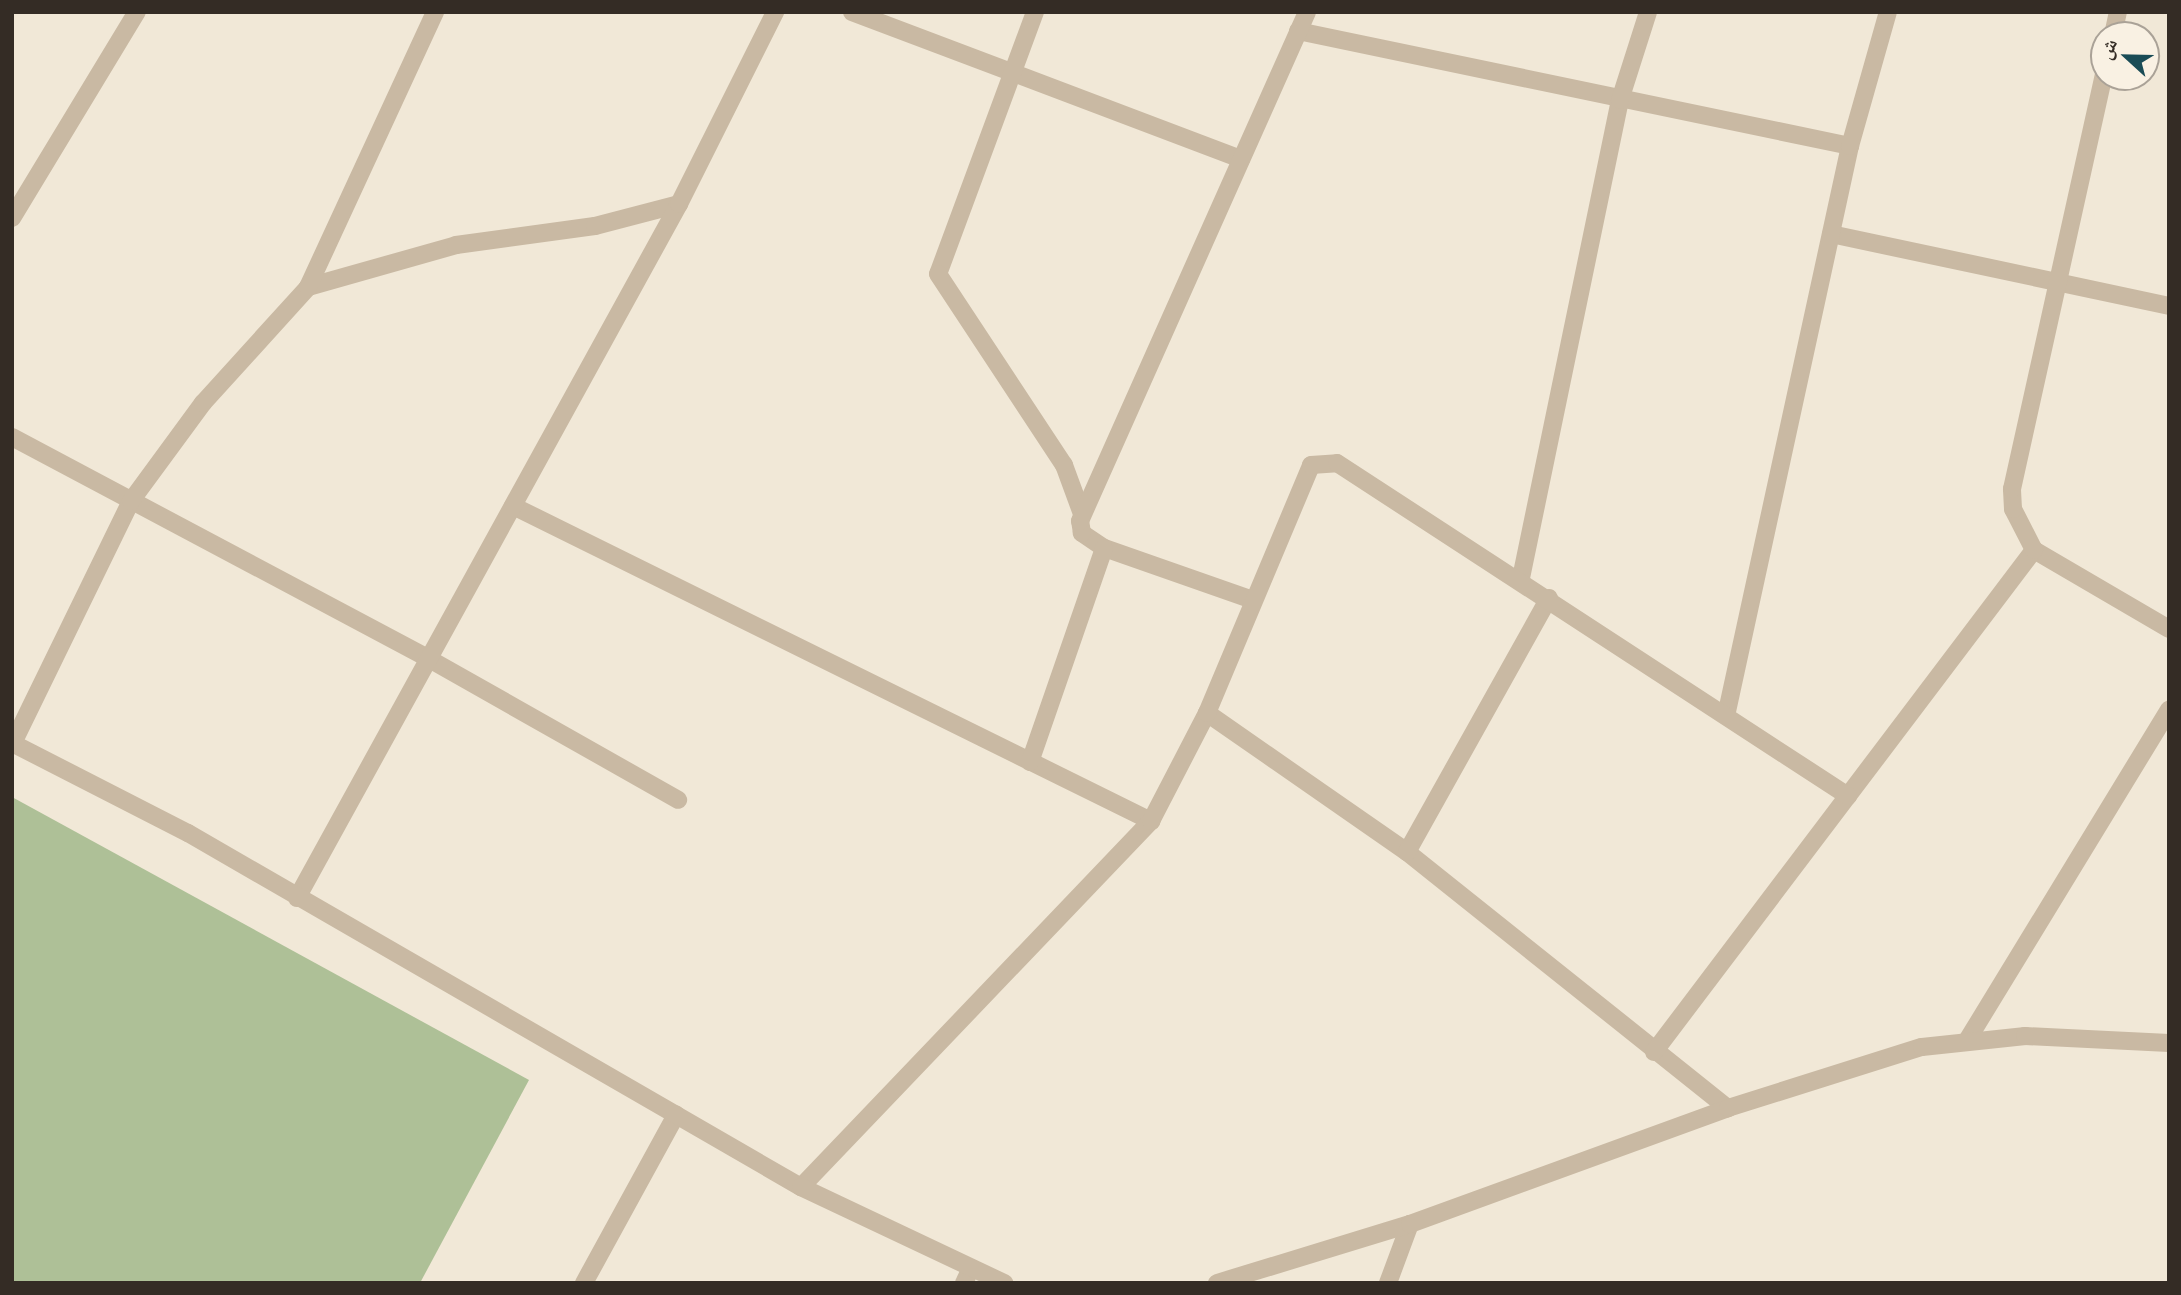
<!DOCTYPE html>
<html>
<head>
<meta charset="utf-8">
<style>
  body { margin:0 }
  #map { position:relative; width:2181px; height:1295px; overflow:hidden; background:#f1e8d7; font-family:"Titillium Web","Noto Naskh Arabic",sans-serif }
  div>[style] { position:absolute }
  .green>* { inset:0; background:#aec097 }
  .minor>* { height:18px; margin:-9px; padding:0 9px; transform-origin:9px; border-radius:9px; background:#c9b9a3 }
  .tertiary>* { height:18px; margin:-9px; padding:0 9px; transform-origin:9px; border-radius:9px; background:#c9b9a3 }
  span { translate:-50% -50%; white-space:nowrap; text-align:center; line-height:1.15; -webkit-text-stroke:7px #f9f1e3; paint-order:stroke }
  .frame { position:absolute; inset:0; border:14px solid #342c25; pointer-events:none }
  .north { position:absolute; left:2090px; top:21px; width:70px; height:70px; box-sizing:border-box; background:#f9f1e3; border:2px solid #aaa297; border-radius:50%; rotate:292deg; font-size:19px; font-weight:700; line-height:28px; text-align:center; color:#342c25 }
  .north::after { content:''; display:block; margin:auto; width:24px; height:32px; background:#1a4c56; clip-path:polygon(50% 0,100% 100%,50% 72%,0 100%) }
</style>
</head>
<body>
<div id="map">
  <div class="green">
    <div style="clip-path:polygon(12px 797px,529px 1080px,420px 1283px,12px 1283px)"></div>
  </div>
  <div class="minor">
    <div style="left:852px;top:12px;width:416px;rotate:20.7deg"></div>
    <div style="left:1035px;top:12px;width:279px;rotate:110.3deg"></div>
    <div style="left:938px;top:274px;width:229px;rotate:56.6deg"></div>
    <div style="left:1064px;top:465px;width:52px;rotate:69.8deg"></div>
    <div style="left:1298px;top:31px;width:564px;rotate:11.77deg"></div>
    <div style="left:2113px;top:35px;width:24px;rotate:-78deg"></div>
    <div style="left:12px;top:218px;width:241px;rotate:-58.8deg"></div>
    <div style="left:1831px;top:234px;width:346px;rotate:12deg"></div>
    <div style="left:308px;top:287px;width:154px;rotate:-15.8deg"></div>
    <div style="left:456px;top:245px;width:140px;rotate:-7.8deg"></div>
    <div style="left:595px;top:226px;width:87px;rotate:-14.7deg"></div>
    <div style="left:12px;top:437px;width:475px;rotate:28deg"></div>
    <div style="left:431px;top:660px;width:284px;rotate:29.5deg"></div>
    <div style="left:513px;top:506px;width:712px;rotate:26.28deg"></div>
    <div style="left:2034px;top:550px;width:156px;rotate:30.3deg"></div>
    <div style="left:1521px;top:578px;width:488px;rotate:-78.3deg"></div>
    <div style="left:1620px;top:100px;width:92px;rotate:-72.3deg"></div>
    <div style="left:1250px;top:599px;width:155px;rotate:-160.7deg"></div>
    <div style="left:1104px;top:548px;width:27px;rotate:-146deg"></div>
    <div style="left:1082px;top:533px;width:12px;rotate:-99deg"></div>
    <div style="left:1080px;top:521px;width:557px;rotate:-65.96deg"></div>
    <div style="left:1207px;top:713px;width:244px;rotate:34.8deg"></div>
    <div style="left:1407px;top:852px;width:411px;rotate:38.6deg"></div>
    <div style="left:1726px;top:716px;width:583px;rotate:-77.73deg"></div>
    <div style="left:1850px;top:146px;width:139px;rotate:-74.2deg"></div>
    <div style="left:13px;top:743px;width:269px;rotate:-64deg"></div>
    <div style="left:131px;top:501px;width:122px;rotate:-53.7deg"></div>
    <div style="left:203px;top:403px;width:156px;rotate:-47.8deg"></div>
    <div style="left:308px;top:287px;width:303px;rotate:-65.2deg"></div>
    <div style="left:1030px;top:762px;width:226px;rotate:-70.9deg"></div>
    <div style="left:1407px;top:852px;width:291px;rotate:-60.8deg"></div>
    <div style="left:297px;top:898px;width:792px;rotate:-61.17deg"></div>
    <div style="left:679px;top:204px;width:215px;rotate:-63.4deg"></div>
    <div style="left:1968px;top:1039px;width:386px;rotate:-58.6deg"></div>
    <div style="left:1654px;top:1052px;width:630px;rotate:-52.88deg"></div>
    <div style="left:2034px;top:550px;width:46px;rotate:-117.1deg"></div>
    <div style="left:2013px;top:509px;width:20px;rotate:-93deg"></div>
    <div style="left:2012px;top:489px;width:426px;rotate:-77.5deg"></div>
    <div style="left:801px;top:1187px;width:506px;rotate:-46.28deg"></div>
    <div style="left:1151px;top:821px;width:122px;rotate:-62.6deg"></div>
    <div style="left:1207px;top:713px;width:269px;rotate:-67.2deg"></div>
    <div style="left:1311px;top:465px;width:26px;rotate:-4deg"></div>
    <div style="left:1337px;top:463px;width:610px;rotate:33.09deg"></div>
    <div style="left:584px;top:1283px;width:192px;rotate:-61.3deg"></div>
    <div style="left:964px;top:1283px;width:14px;rotate:-65deg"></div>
    <div style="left:1388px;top:1283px;width:63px;rotate:-69.6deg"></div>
  </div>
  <div class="tertiary">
    <div style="left:12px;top:743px;width:198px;rotate:27.1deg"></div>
    <div style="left:188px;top:833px;width:708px;rotate:30.01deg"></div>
    <div style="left:801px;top:1187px;width:225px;rotate:25.3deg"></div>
    <div style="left:1217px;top:1283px;width:202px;rotate:-17deg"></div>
    <div style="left:1410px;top:1224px;width:338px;rotate:-20deg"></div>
    <div style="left:1728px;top:1108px;width:203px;rotate:-17.5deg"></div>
    <div style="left:1922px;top:1047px;width:104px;rotate:-6.1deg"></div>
    <div style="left:2025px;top:1036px;width:144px;rotate:2.8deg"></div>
  </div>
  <div class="frame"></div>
  <div class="north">ش</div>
</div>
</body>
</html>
